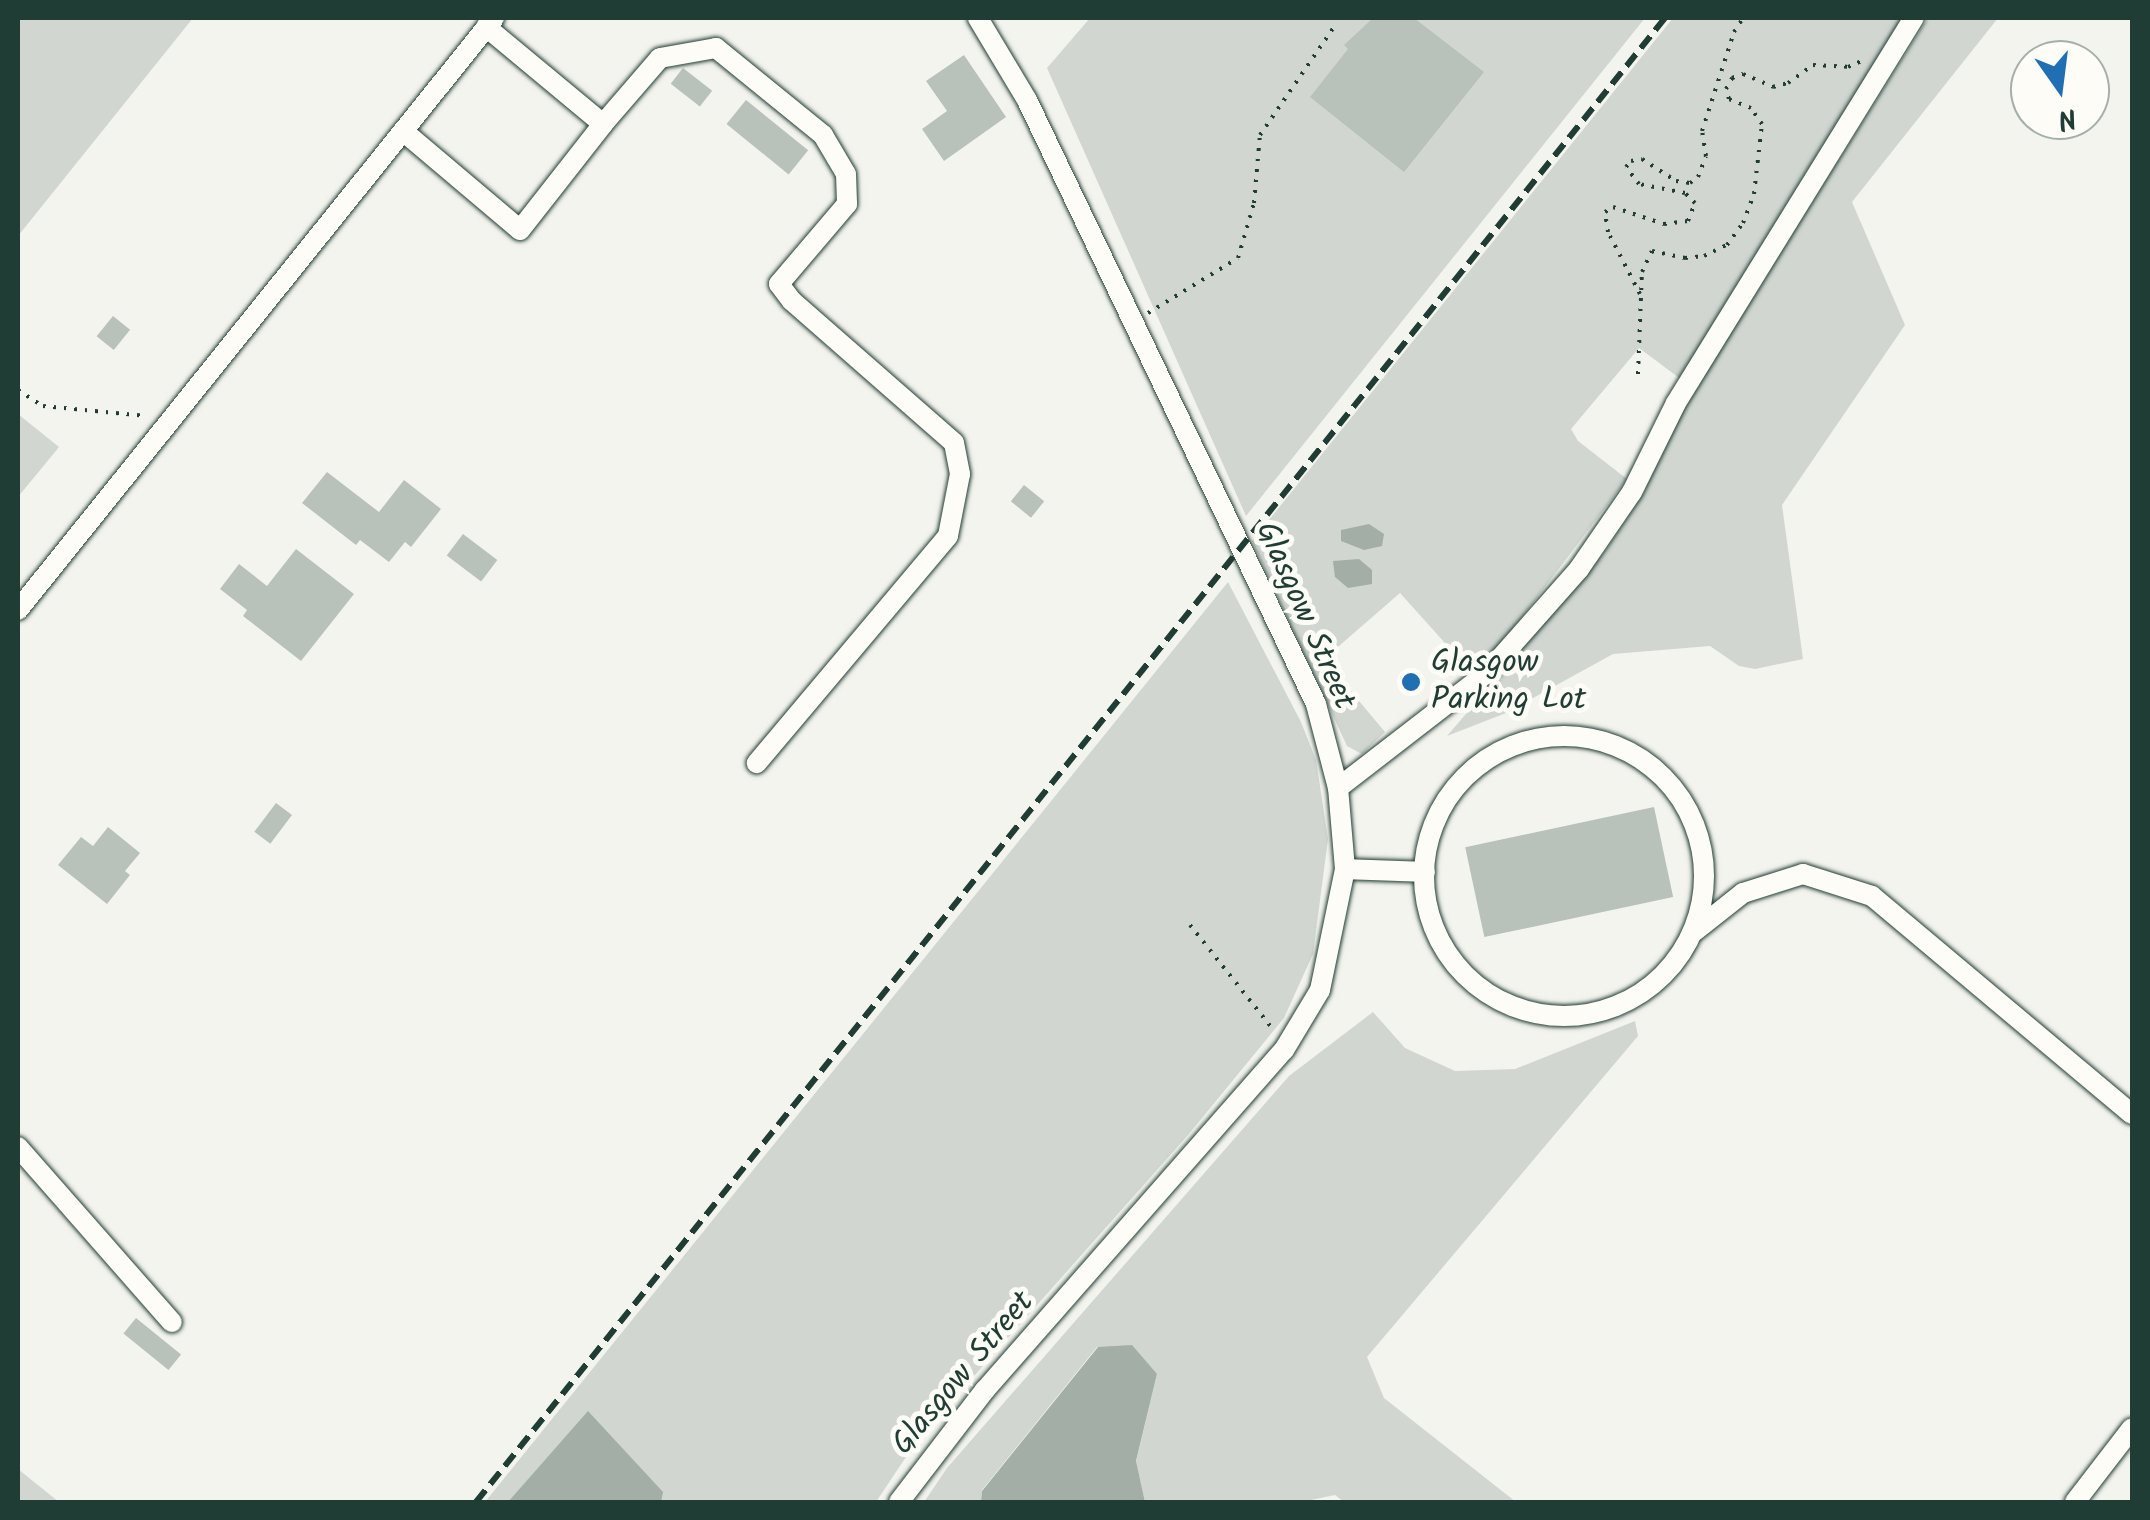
<!DOCTYPE html>
<html>
<head>
<meta charset="utf-8">
<style>
  body { margin:0 }
  #map { position:relative; width:2150px; height:1520px; overflow:hidden; background:#f4f4ef; font-family:Kalam,sans-serif }
  div>[style] { position:absolute }
  .green>* { inset:0; background:#d1d6d1 }
  .water>* { inset:0; background:#a3aea7 }
  .building>* { inset:0; background:#b9c1bb; transform-origin:0 0 }
  .path>* { height:4px; margin-top:-2px; transform-origin:0; background:repeating-linear-gradient(90deg,#1f3d34 0 2.5px,transparent 0 10.5px) }
  .roads { filter:drop-shadow(0 0 2px #1f3d34) drop-shadow(0 0 2px #1f3d34) }
  .minor>* { height:20px; margin:-10px; padding:0 10px; transform-origin:10px; border-radius:10px; background:#fdfcf7 }
  .minor>.ring { margin:-10px; padding:0; box-sizing:content-box; background:none; border:20px solid #fdfcf7; border-radius:50% }
  .rail>* { height:6px; margin-top:-3px; transform-origin:0; background:repeating-linear-gradient(90deg,#1f3d34 0 15px,transparent 0 23px) }
  .dots>* { width:28px; height:28px; translate:-50% -50%; box-sizing:border-box; border:5px solid #fdfcf7; border-radius:50% }
  span { translate:-50% -50%; white-space:nowrap; text-align:center; line-height:1.15; -webkit-text-stroke:10px #fdfcf7; paint-order:stroke }
  .street-label { font-size:32px; color:#1f3d34 }
  .poi-label { font-size:32px; color:#1f3d34 }
  .left { translate:0 -50%; text-align:left }
  .frame { position:absolute; inset:0; border:20px solid #1f3d34; pointer-events:none }
  .north { position:absolute; left:2010px; top:40px; width:100px; height:100px; box-sizing:border-box; background:#fdfcf7; border:2px solid #a4b0a9; border-radius:50%; rotate:166deg; font-size:28px; font-weight:700; line-height:40px; text-align:center; color:#1f3d34 }
  .north::after { content:''; display:block; margin:auto; width:35px; height:45px; background:#1f6fb2; clip-path:polygon(50% 0,100% 100%,50% 72%,0 100%) }
</style>
</head>
<body>
<div id="map">
  <div class="green">
    <div style="clip-path:polygon(18px 18px,193px 18px,18px 236px)"></div>
    <div style="clip-path:polygon(1090px 18px,1645px 18px,1246px 516px,1047px 68px)"></div>
    <div style="clip-path:polygon(1673px 18px,1906px 18px,1682px 380px,1639px 348px,1571px 429px,1578px 441px,1627px 479px,1491px 658px,1472px 673px,1400px 593px,1324px 659px,1385px 732px,1362px 754px,1347px 746px,1252px 541px)"></div>
    <div style="clip-path:polygon(1928px 18px,1998px 18px,1852px 202px,1905px 325px,1782px 505px,1803px 659px,1755px 669px,1739px 666px,1710px 646px,1613px 654px,1506px 713px,1447px 736px,1603px 554px,1644px 493px,1670px 429px)"></div>
    <div style="clip-path:polygon(18px 414px,59px 447px,18px 497px)"></div>
    <div style="clip-path:polygon(1228px 582px,1301px 722px,1316px 760px,1328px 839px,1313px 954px,1284px 1018px,1188px 1135px,918px 1439px,876px 1502px,485px 1502px)"></div>
    <div style="clip-path:polygon(1373px 1012px,1405px 1048px,1455px 1071px,1515px 1069px,1635px 1021px,1638px 1036px,1367px 1357px,1384px 1398px,1516px 1502px,1344px 1502px,1335px 1495px,1301px 1502px,1145px 1502px,1136px 1462px,1157px 1374px,1097px 1347px,982px 1490px,981px 1502px,924px 1502px,947px 1468px,1289px 1076px)"></div>
    <div style="clip-path:polygon(18px 1469px,59px 1502px,18px 1502px)"></div>
  </div>
  <div class="water">
    <div style="clip-path:polygon(1369px 524px,1384px 534px,1382px 546px,1364px 550px,1341px 541px,1341px 530px)"></div>
    <div style="clip-path:polygon(1359px 559px,1372px 570px,1372px 584px,1348px 588px,1335px 577px,1333px 561px)"></div>
    <div style="clip-path:polygon(1132px 1345px,1157px 1374px,1136px 1461px,1145px 1502px,981px 1502px,982px 1491px,1098px 1347px)"></div>
    <div style="clip-path:polygon(588px 1411px,663px 1492px,661px 1502px,508px 1502px)"></div>
  </div>
  <div class="building">
    <div style="clip-path:polygon(1373px 18px,1414px 18px,1484px 72px,1404px 172px,1310px 97px,1348px 49px,1344px 45px)"></div>
    <div style="clip-path:polygon(964px 55px,1006px 117px,944px 161px,922px 129px,947px 111px,926px 81px)"></div>
    <div style="left:683px;top:68px;width:37px;height:20px;rotate:38deg"></div>
    <div style="left:746px;top:100px;width:80px;height:31px;rotate:39deg"></div>
    <div style="left:113px;top:316px;width:22px;height:26px;rotate:39deg"></div>
    <div style="clip-path:polygon(327px 472px,379px 512px,404px 480px,441px 509px,411px 547px,405px 542px,389px 562px,360px 540px,356px 545px,302px 503px)"></div>
    <div style="left:1024px;top:485px;width:26px;height:21px;rotate:39deg"></div>
    <div style="left:463px;top:534px;width:43px;height:27px;rotate:37deg"></div>
    <div style="clip-path:polygon(296px 549px,354px 594px,301px 661px,243px 616px,247px 610px,220px 589px,239px 564px,267px 586px)"></div>
    <div style="left:276px;top:803px;width:20px;height:36px;rotate:37deg"></div>
    <div style="left:1654px;top:807px;width:92px;height:193px;rotate:78deg"></div>
    <div style="clip-path:polygon(108px 827px,140px 853px,125px 871px,130px 875px,107px 904px,58px 865px,81px 837px,93px 846px)"></div>
    <div style="left:136px;top:1318px;width:58px;height:20px;rotate:39deg"></div>
  </div>
  <div class="path">
    <div style="left:1640px;top:294px;width:70px;rotate:-117.3deg"></div>
    <div style="left:1608px;top:232px;width:20px;rotate:-99deg"></div>
    <div style="left:1605px;top:212px;width:9px;rotate:-32deg"></div>
    <div style="left:1613px;top:207px;width:54px;rotate:18.4deg"></div>
    <div style="left:1664px;top:224px;width:24px;rotate:-7deg"></div>
    <div style="left:1688px;top:221px;width:19px;rotate:-69deg"></div>
    <div style="left:1695px;top:203px;width:14px;rotate:-135deg"></div>
    <div style="left:1685px;top:193px;width:47px;rotate:-168.9deg"></div>
    <div style="left:1639px;top:184px;width:21px;rotate:-127deg"></div>
    <div style="left:1626px;top:167px;width:8px;rotate:-50deg"></div>
    <div style="left:1631px;top:161px;width:11px;rotate:-10deg"></div>
    <div style="left:1642px;top:159px;width:40px;rotate:32.9deg"></div>
    <div style="left:1676px;top:181px;width:14px;rotate:8deg"></div>
    <div style="left:1690px;top:183px;width:10px;rotate:-37deg"></div>
    <div style="left:1698px;top:177px;width:22px;rotate:-69deg"></div>
    <div style="left:1706px;top:156px;width:25px;rotate:-99deg"></div>
    <div style="left:1702px;top:131px;width:104px;rotate:-72.1deg"></div>
    <div style="left:1734px;top:32px;width:17px;rotate:-57deg"></div>
    <div style="left:1148px;top:313px;width:105px;rotate:-31.4deg"></div>
    <div style="left:1238px;top:258px;width:57px;rotate:-73.8deg"></div>
    <div style="left:1254px;top:203px;width:68px;rotate:-85deg"></div>
    <div style="left:1260px;top:135px;width:135px;rotate:-55.6deg"></div>
    <div style="left:1638px;top:374px;width:102px;rotate:-87.8deg"></div>
    <div style="left:1642px;top:272px;width:23px;rotate:-65deg"></div>
    <div style="left:1652px;top:251px;width:34px;rotate:12deg"></div>
    <div style="left:1685px;top:258px;width:19px;rotate:-6deg"></div>
    <div style="left:1704px;top:256px;width:25px;rotate:-26deg"></div>
    <div style="left:1727px;top:245px;width:27px;rotate:-54deg"></div>
    <div style="left:1743px;top:223px;width:31px;rotate:-69deg"></div>
    <div style="left:1754px;top:194px;width:70px;rotate:-83.5deg"></div>
    <div style="left:1762px;top:124px;width:19px;rotate:-125deg"></div>
    <div style="left:1751px;top:108px;width:24px;rotate:-158deg"></div>
    <div style="left:1729px;top:99px;width:10px;rotate:-107deg"></div>
    <div style="left:1726px;top:89px;width:13px;rotate:-61deg"></div>
    <div style="left:1732px;top:78px;width:12px;rotate:-20deg"></div>
    <div style="left:1743px;top:74px;width:33px;rotate:23deg"></div>
    <div style="left:1773px;top:87px;width:16px;rotate:-15deg"></div>
    <div style="left:1788px;top:83px;width:31px;rotate:-36deg"></div>
    <div style="left:1813px;top:65px;width:35px;rotate:3deg"></div>
    <div style="left:1848px;top:67px;width:17px;rotate:-24deg"></div>
    <div style="left:18px;top:390px;width:30px;rotate:33deg"></div>
    <div style="left:43px;top:406px;width:104px;rotate:5.5deg"></div>
    <div style="left:1190px;top:925px;width:132px;rotate:51.5deg"></div>
  </div>
  <div class="roads">
    <div class="minor">
      <div style="left:603px;top:124px;width:87px;rotate:-49.2deg"></div>
      <div style="left:660px;top:58px;width:57px;rotate:-10.1deg"></div>
      <div style="left:716px;top:48px;width:138px;rotate:39.1deg"></div>
      <div style="left:823px;top:135px;width:45px;rotate:59.5deg"></div>
      <div style="left:846px;top:174px;width:30px;rotate:88deg"></div>
      <div style="left:847px;top:204px;width:105px;rotate:130.4deg"></div>
      <div style="left:779px;top:284px;width:21px;rotate:53deg"></div>
      <div style="left:792px;top:301px;width:215px;rotate:41.2deg"></div>
      <div style="left:954px;top:443px;width:32px;rotate:79deg"></div>
      <div style="left:960px;top:474px;width:63px;rotate:101deg"></div>
      <div style="left:948px;top:536px;width:297px;rotate:130.1deg"></div>
      <div style="left:403px;top:131px;width:153px;rotate:40.2deg"></div>
      <div style="left:520px;top:230px;width:135px;rotate:-51.9deg"></div>
      <div style="left:603px;top:124px;width:152px;rotate:-140.3deg"></div>
      <div style="left:18px;top:610px;width:760px;rotate:-51.2deg"></div>
      <div class="ring" style="left:1424px;top:736px;width:260px;height:260px"></div>
      <div style="left:1338px;top:788px;width:190px;rotate:-37.7deg"></div>
      <div style="left:1488px;top:672px;width:137px;rotate:-48.5deg"></div>
      <div style="left:1579px;top:569px;width:93px;rotate:-55.5deg"></div>
      <div style="left:1632px;top:492px;width:99px;rotate:-63.7deg"></div>
      <div style="left:1676px;top:403px;width:453px;rotate:-58.3deg"></div>
      <div style="left:1345px;top:869px;width:80px;rotate:2.1deg"></div>
      <div style="left:1695px;top:931px;width:61px;rotate:-38.4deg"></div>
      <div style="left:1743px;top:893px;width:63px;rotate:-17.6deg"></div>
      <div style="left:1803px;top:874px;width:72px;rotate:17.7deg"></div>
      <div style="left:1872px;top:896px;width:339px;rotate:40deg"></div>
      <div style="left:18px;top:1147px;width:233px;rotate:48.7deg"></div>
      <div style="left:899px;top:1502px;width:141px;rotate:-52.5deg"></div>
      <div style="left:985px;top:1390px;width:453px;rotate:-48.7deg"></div>
      <div style="left:1284px;top:1050px;width:70px;rotate:-59deg"></div>
      <div style="left:1320px;top:990px;width:124px;rotate:-78.3deg"></div>
      <div style="left:1345px;top:869px;width:81px;rotate:-94.9deg"></div>
      <div style="left:1338px;top:788px;width:87px;rotate:-104.7deg"></div>
      <div style="left:1316px;top:704px;width:670px;rotate:-115.57deg"></div>
      <div style="left:1027px;top:100px;width:96px;rotate:-120.9deg"></div>
      <div style="left:2075px;top:1502px;width:93px;rotate:-52.4deg"></div>
    </div>
  </div>
  <div class="rail">
    <div style="left:476px;top:1502px;width:1902px;rotate:-51.3deg"></div>
  </div>
  <div class="dots">
    <div style="left:1411px;top:682px;background:#1f6fb2"></div>
  </div>
  <div class="street-label">
    <span style="left:1304px;top:616px;rotate:66deg">Glasgow Street</span>
    <span style="left:964px;top:1374px;rotate:-50deg">Glasgow Street</span>
  </div>
  <div class="poi-label">
    <span class="left" style="left:1431px;top:682px">Glasgow<br>Parking Lot</span>
  </div>
  <div class="frame"></div>
  <div class="north">N</div>
</div>
</body>
</html>
